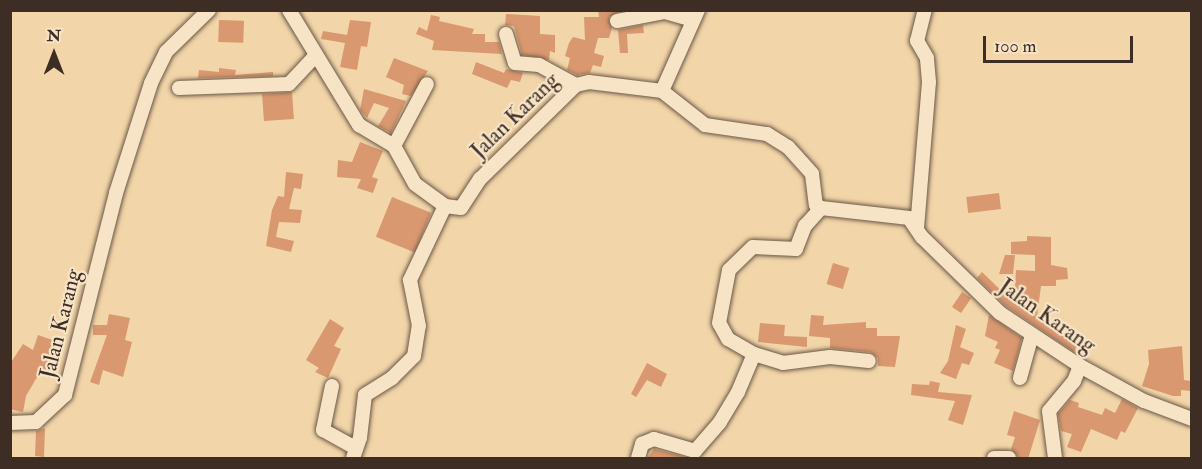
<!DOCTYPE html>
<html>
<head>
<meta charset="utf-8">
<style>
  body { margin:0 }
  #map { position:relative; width:1202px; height:469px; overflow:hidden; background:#f2d5a9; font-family:"IM FELL Double Pica",serif }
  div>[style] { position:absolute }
  .building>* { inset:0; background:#d99870; transform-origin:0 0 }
  .roads { filter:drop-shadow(0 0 2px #6b5745) drop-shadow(0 0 2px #6b5745) }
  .minor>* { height:14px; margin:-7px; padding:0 7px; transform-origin:7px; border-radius:7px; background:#f7e4c7 }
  span { translate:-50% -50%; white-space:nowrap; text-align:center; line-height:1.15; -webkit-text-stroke:4.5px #f7e4c7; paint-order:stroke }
  .street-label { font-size:22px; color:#3e2d24 }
  .frame { position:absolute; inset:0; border:12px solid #3e2d24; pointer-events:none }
  .north { position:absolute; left:24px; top:24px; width:60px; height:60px; -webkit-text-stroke:4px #f7e4c7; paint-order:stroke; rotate:0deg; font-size:16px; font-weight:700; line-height:24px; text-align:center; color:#3e2d24 }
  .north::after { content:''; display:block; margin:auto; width:21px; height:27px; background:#3e2d24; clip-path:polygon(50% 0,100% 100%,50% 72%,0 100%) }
  .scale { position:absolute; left:983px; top:36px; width:150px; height:27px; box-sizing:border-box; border:3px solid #3e2d24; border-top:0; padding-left:8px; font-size:18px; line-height:21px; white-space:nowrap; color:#3e2d24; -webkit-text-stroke:4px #f7e4c7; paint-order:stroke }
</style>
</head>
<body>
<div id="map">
  <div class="building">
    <div style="clip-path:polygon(598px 10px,624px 10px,609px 17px,612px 28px,609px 38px,598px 38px,594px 53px,604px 56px,601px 67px,593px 65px,590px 73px,577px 75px,567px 70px,570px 58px,565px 56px,569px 43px,573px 37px,585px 40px,584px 17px,599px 17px)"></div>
    <div style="clip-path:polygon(506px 14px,540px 16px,540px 34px,555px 35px,555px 53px,550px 51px,549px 60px,522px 55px,514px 26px,505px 25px)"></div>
    <div style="clip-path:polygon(431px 15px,440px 17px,439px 21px,474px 29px,472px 34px,485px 34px,485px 42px,499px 42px,502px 54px,432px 50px,434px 41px,416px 34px,419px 27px,427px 31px)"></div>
    <div style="left:219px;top:20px;width:25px;height:22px;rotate:2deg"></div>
    <div style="clip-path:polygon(350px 20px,371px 22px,367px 47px,361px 46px,357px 70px,340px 67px,345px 43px,321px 39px,323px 31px,347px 35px)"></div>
    <div style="clip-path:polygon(643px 25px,644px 33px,627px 34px,628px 53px,620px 53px,618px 30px)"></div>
    <div style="clip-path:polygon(394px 58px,428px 71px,411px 96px,402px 94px,404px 85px,386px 77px)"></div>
    <div style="clip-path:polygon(476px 62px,504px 73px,506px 69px,523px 73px,520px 82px,511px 80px,507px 88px,472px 74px)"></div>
    <div style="clip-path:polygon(219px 68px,236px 70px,235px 75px,273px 72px,273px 76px,198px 78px,199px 70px,219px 72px)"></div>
    <div style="clip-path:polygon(364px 89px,406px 101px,391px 133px,378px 126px,389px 108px,374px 103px,367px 118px,360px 110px)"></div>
    <div style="left:292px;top:92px;width:27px;height:30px;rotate:86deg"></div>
    <div style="clip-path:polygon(360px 142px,383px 151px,372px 177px,378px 179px,373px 193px,357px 188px,361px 179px,337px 177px,338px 160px,352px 162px)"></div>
    <div style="clip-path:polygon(286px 172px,303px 174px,301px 189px,294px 188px,289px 209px,302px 210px,300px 223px,279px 222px,276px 237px,294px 241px,291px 252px,266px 246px,272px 210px,278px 196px,284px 197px)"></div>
    <div style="left:999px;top:193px;width:16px;height:33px;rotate:83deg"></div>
    <div style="left:392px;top:197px;width:42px;height:43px;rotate:22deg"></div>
    <div style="clip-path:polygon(1027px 236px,1051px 237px,1051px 265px,1067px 268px,1068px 279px,1056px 280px,1056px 286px,1041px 286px,1037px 316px,1070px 336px,1068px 339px,1078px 344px,1074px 352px,1006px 306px,977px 278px,982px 272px,1014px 303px,1016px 270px,1035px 271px,1035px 255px,1011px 254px,1011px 242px,1027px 241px)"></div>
    <div style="clip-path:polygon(1005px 255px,1015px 255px,1013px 274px,999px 274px)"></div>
    <div style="left:833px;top:263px;width:17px;height:22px;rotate:17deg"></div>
    <div style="left:962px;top:292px;width:11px;height:18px;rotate:34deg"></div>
    <div style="clip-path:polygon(109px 314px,130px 318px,125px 340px,132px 342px,123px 377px,103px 370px,99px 385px,90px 382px,107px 335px,93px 335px,93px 325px,107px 325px)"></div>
    <div style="clip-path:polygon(811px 315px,824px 316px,823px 325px,866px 322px,866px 328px,877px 328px,877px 336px,900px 336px,895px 367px,878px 366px,878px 358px,870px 352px,830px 348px,830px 338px,809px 336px)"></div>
    <div style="clip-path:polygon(989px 315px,1022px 338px,1013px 371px,994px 363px,1000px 350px,995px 348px,998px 342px,985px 336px)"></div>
    <div style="clip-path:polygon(330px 319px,344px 328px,334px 346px,341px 349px,328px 378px,315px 372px,319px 368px,306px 360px)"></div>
    <div style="clip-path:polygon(760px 323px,785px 325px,784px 336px,807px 337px,807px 347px,758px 342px)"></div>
    <div style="clip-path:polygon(956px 325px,966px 329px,960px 347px,974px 353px,969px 365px,962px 363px,956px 379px,940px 373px,948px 361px)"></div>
    <div style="clip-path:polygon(38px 335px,64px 344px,55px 370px,49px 378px,40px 372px,26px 396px,23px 412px,10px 409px,10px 364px,23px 344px,33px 350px)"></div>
    <div style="clip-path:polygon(1182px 346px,1184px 380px,1191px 381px,1191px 391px,1181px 390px,1181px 396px,1173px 396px,1142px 386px,1149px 364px,1148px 350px)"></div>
    <div style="clip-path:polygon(647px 363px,667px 374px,661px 387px,647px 380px,636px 397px,631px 394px)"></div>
    <div style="clip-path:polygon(930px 381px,940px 383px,938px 392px,972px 395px,963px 425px,948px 420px,955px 401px,911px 395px,912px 384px,929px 385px)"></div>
    <div style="clip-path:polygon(1122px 399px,1138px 408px,1125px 433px,1121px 431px,1117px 440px,1091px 429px,1081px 452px,1067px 447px,1072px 434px,1061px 431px,1058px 414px,1070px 400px,1079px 403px,1078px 407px,1102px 415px,1105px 408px,1115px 413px)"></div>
    <div style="clip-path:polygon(1014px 411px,1040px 420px,1028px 459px,1018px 457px,1011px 449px,1015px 437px,1007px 435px)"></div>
    <div style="clip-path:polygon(45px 428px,44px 457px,35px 456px,36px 431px)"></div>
    <div style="clip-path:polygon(654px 449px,685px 457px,685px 459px,647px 459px)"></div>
  </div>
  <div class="roads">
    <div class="minor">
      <div style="left:289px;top:10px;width:135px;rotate:58.7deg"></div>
      <div style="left:359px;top:125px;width:41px;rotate:31deg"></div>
      <div style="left:394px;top:146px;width:43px;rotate:61.1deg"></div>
      <div style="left:415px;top:184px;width:37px;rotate:36deg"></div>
      <div style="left:445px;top:206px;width:16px;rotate:7deg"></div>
      <div style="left:461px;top:208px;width:35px;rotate:-57deg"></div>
      <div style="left:480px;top:179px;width:134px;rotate:-44.4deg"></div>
      <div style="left:576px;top:85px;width:13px;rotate:-13deg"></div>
      <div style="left:589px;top:82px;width:74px;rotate:7deg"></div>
      <div style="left:662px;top:91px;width:55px;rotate:38.3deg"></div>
      <div style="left:705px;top:125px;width:63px;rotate:8.3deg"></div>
      <div style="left:767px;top:134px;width:25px;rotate:32deg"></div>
      <div style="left:788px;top:147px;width:36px;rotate:48deg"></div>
      <div style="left:812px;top:174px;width:31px;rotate:83deg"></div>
      <div style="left:816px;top:205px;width:6px;rotate:31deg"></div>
      <div style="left:821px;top:208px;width:89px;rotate:6.5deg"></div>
      <div style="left:909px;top:218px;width:23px;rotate:56deg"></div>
      <div style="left:922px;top:237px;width:109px;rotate:44.3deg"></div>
      <div style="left:1000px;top:313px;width:96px;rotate:33.5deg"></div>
      <div style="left:1080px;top:366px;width:73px;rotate:28.7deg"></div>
      <div style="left:1144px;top:401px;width:51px;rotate:20.6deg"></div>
      <div style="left:617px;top:21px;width:49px;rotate:-10.6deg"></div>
      <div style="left:665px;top:12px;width:29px;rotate:16deg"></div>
      <div style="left:506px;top:34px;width:30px;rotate:73deg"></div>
      <div style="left:515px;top:63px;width:24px;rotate:5deg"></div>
      <div style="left:539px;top:65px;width:42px;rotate:28.4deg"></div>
      <div style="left:179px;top:88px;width:110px;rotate:-2.1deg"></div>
      <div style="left:289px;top:84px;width:37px;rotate:-47deg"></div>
      <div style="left:662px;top:91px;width:89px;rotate:-66deg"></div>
      <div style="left:394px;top:146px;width:70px;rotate:-62deg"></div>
      <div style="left:917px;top:228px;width:146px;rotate:-85.3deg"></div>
      <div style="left:929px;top:82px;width:24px;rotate:-95deg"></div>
      <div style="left:927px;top:58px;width:20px;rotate:-120deg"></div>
      <div style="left:917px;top:41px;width:32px;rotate:-76deg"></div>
      <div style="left:754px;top:354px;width:30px;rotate:17deg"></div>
      <div style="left:783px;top:363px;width:47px;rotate:-7.3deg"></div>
      <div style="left:830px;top:357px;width:39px;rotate:6deg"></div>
      <div style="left:1020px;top:378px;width:45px;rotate:-74.4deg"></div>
      <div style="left:332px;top:386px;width:45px;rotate:101.6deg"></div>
      <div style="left:323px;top:430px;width:38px;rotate:29deg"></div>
      <div style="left:10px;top:423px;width:26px;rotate:-2deg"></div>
      <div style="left:36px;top:422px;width:40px;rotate:-43deg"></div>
      <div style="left:65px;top:395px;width:208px;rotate:-75.8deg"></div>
      <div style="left:116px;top:193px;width:115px;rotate:-72.3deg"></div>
      <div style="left:151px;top:83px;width:34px;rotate:-64deg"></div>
      <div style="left:166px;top:52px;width:60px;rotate:-44.3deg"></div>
      <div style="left:353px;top:458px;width:21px;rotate:-71deg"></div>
      <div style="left:360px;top:438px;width:43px;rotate:-83.4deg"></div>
      <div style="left:365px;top:395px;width:32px;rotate:-32deg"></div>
      <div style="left:392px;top:378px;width:31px;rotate:-45deg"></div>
      <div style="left:414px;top:356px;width:30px;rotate:-81deg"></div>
      <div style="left:419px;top:326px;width:47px;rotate:-101.1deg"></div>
      <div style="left:410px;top:280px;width:82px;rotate:-64.7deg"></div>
      <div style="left:638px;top:458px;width:15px;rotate:-74deg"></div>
      <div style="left:642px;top:444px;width:13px;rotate:-23deg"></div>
      <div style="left:654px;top:439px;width:43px;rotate:16.3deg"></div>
      <div style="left:695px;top:451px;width:38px;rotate:-49deg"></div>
      <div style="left:720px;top:422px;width:35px;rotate:-59deg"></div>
      <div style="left:738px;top:392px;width:41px;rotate:-67.2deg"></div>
      <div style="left:754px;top:354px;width:30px;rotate:-150deg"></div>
      <div style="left:728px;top:339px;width:18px;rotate:-119deg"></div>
      <div style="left:719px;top:323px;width:54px;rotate:-79.3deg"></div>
      <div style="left:729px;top:270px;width:33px;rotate:-44deg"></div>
      <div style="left:753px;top:247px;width:43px;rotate:2.7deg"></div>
      <div style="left:796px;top:249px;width:25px;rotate:-69deg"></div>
      <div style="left:805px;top:226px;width:24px;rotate:-48deg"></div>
      <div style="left:994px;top:458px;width:15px"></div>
      <div style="left:1055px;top:458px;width:47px;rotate:-97.3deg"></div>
      <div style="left:1049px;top:411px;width:39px;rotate:-50deg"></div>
      <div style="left:1074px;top:381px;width:16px;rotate:-68deg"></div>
    </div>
  </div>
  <div class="street-label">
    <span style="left:515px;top:116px;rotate:-44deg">Jalan Karang</span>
    <span style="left:1047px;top:316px;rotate:35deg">Jalan Karang</span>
    <span style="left:61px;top:324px;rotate:-76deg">Jalan Karang</span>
  </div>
  <div class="frame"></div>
  <div class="north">N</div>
  <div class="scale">100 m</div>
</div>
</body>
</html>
